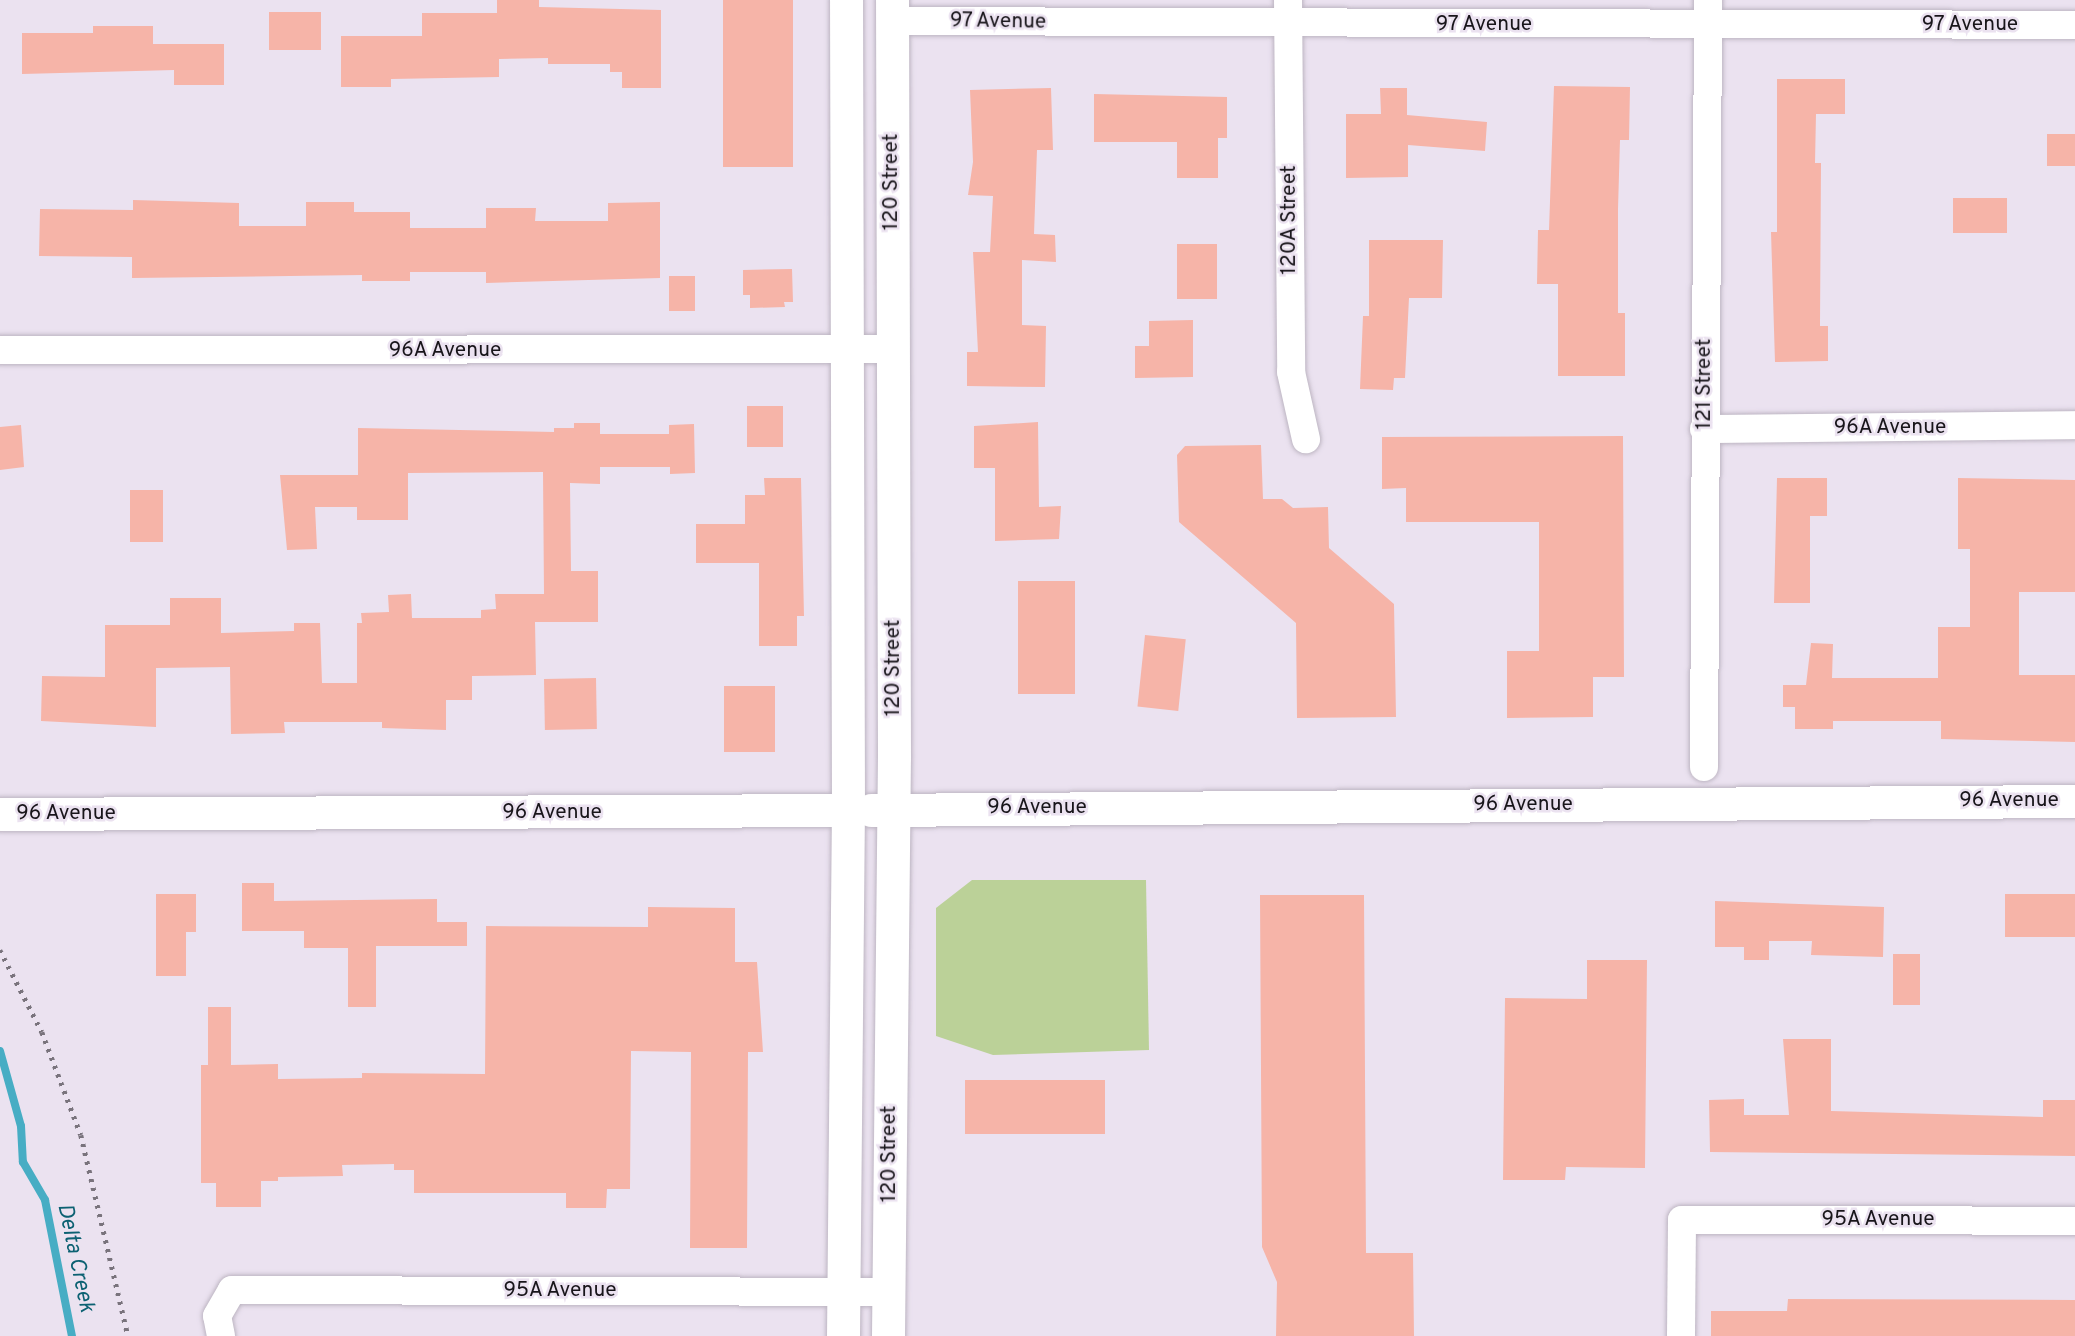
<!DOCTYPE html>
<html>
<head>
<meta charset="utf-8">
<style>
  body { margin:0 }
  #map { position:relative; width:2075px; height:1336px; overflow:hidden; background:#ebe2f0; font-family:Overpass,sans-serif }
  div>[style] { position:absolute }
  .green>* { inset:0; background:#bbd198 }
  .stream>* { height:8px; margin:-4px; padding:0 4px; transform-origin:4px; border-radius:4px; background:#47adc4 }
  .building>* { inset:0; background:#f6b4a8; transform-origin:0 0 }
  .roads { filter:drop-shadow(0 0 2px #bdb5c2) drop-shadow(0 0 2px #bdb5c2) }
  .minor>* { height:28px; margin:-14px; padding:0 14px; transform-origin:14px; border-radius:14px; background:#fff }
  .tertiary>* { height:33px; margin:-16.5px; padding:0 16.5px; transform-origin:16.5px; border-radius:16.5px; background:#fff }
  .secondary>* { height:33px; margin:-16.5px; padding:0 16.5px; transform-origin:16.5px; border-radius:16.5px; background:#fff }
  .rail>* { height:4.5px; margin-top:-2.25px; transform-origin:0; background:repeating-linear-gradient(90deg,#79737c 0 3px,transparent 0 9px) }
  span { translate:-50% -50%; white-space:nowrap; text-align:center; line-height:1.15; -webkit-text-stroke:5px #ebe2f0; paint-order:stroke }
  .street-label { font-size:21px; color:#18151a }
  .water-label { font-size:22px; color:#0c6172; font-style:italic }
</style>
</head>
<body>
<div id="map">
  <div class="green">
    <div style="clip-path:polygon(972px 880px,1146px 880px,1149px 1050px,993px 1055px,936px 1036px,936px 908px)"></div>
  </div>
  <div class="stream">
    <div style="left:0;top:1051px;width:78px;rotate:74.4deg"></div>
    <div style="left:21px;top:1126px;width:36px;rotate:87deg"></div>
    <div style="left:23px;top:1162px;width:44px;rotate:59.9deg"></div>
    <div style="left:45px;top:1200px;width:139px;rotate:78.8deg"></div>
  </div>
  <div class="building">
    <div style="clip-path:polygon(497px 0,539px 0,539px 7px,661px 10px,661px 88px,622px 88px,622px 72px,610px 72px,610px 64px,548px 64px,548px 58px,499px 59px,499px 77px,391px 79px,391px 87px,341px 87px,341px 36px,422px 36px,422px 13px,497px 13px)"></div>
    <div style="left:723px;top:0;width:70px;height:167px"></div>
    <div style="left:269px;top:12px;width:52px;height:38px"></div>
    <div style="clip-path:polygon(93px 26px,153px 26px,153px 44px,224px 44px,224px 85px,174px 85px,174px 70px,22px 74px,22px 33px,93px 33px)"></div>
    <div style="clip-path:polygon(1777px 79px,1845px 79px,1845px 114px,1816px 114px,1815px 163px,1821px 163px,1820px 326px,1828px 326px,1828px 361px,1775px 362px,1771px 232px,1777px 232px)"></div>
    <div style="clip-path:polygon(1554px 86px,1630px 87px,1629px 140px,1620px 140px,1618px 209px,1618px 313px,1625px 313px,1625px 376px,1558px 376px,1558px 284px,1537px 284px,1538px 230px,1549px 230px)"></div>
    <div style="clip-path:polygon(1051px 88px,1053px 150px,1037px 150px,1034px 234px,1055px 235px,1056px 262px,1022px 260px,1022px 325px,1046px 326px,1045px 387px,967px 386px,967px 352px,978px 352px,973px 252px,990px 252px,993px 196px,968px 195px,973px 162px,970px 90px)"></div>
    <div style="clip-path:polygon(1380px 88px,1407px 88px,1407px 115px,1487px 122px,1485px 151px,1408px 145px,1408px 177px,1346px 178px,1346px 114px,1381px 114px)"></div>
    <div style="clip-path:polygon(1094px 94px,1227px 97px,1227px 138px,1218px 138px,1218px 178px,1177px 178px,1177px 142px,1094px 142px)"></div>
    <div style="left:2047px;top:134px;width:28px;height:32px"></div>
    <div style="left:1953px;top:198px;width:54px;height:35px"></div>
    <div style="clip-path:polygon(133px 200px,239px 203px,239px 226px,306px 226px,306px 202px,354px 202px,354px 212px,410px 212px,410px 228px,486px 228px,486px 208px,536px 208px,535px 221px,608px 221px,608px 203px,660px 202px,660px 278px,486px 283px,486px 272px,410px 272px,410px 281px,362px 281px,362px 275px,132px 278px,132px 257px,39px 256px,40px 209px,133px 210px)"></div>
    <div style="clip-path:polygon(1369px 240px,1443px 240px,1442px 298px,1409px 298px,1405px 378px,1394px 378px,1393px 390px,1360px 389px,1363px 316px,1369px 316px)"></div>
    <div style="left:1177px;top:244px;width:40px;height:55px"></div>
    <div style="clip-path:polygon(792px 269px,793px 302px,784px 302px,785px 307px,750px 308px,750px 295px,743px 295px,743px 270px)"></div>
    <div style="left:669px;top:276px;width:26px;height:35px"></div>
    <div style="clip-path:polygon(1193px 320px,1193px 377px,1135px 378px,1135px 346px,1149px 346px,1149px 321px)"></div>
    <div style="left:747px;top:406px;width:36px;height:41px"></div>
    <div style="clip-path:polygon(1038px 422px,1039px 507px,1061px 506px,1059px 539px,995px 541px,995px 468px,974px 468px,974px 426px)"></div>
    <div style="clip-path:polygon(574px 423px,600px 423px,600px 434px,669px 434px,669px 425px,694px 424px,695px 473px,670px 474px,670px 467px,600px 467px,600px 484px,570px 483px,571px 571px,598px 571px,598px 622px,535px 622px,536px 675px,472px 676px,472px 700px,446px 700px,446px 730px,382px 728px,382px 722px,284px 722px,285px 733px,231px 734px,230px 667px,156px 668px,156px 727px,41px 721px,42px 676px,105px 677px,105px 625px,170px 625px,170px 598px,221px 598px,221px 633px,294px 631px,294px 623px,320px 623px,322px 683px,357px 683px,357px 623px,362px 623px,361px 613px,389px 612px,388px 595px,411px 594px,412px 618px,481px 618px,481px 610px,496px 609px,495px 594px,544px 594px,543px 472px,408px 473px,408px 520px,357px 520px,357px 507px,315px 507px,317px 549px,287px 550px,280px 475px,358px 475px,358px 428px,554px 432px,554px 428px,574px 428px)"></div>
    <div style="clip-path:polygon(21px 425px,24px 467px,0 470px,0 427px)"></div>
    <div style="clip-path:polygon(1623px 436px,1624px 677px,1593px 677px,1593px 717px,1507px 718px,1507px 651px,1539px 651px,1539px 522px,1406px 522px,1406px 488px,1382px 489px,1382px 437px)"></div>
    <div style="clip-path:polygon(1261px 445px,1263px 499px,1282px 499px,1293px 508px,1328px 507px,1329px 548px,1394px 604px,1396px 717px,1297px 718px,1296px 623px,1179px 522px,1177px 455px,1185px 446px)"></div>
    <div style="clip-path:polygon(764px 478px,801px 478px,804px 616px,797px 616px,797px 646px,759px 646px,759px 563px,696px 563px,696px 524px,745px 524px,745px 495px,765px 495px)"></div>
    <div style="clip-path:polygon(1777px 478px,1827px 478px,1827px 516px,1810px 516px,1810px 603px,1774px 603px)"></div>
    <div style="clip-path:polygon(1958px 478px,2075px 480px,2075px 592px,2019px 592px,2019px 675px,2075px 675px,2075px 742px,1941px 739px,1941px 721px,1833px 721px,1833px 729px,1795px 729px,1795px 707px,1783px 707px,1783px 685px,1806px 685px,1811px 643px,1833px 644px,1832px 678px,1938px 678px,1938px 627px,1970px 627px,1970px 549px,1958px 549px)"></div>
    <div style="left:130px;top:490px;width:33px;height:52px"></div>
    <div style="left:1018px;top:581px;width:57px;height:113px"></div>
    <div style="left:1145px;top:635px;width:41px;height:72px;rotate:6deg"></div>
    <div style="left:596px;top:678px;width:51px;height:52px;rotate:89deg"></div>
    <div style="left:724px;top:686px;width:51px;height:66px"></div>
    <div style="clip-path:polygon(242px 883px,274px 883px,274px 901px,437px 899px,437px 922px,467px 922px,467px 946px,376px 946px,376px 1007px,348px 1007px,348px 948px,304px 948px,304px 931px,242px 931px)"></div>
    <div style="clip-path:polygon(156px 894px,196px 894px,196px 932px,186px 932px,186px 976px,156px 976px)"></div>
    <div style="left:2075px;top:894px;width:43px;height:70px;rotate:90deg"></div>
    <div style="clip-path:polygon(1260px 895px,1364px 895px,1366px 1253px,1413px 1253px,1414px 1336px,1276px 1336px,1277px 1282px,1262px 1247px)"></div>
    <div style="clip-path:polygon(1715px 901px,1884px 907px,1883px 957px,1811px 955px,1812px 941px,1769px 941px,1769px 960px,1744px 960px,1744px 947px,1715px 947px)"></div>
    <div style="clip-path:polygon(648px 907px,735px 908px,735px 962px,757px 962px,763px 1052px,748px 1052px,747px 1248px,690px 1248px,691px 1052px,631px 1051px,630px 1189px,607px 1189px,606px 1208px,566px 1208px,566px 1193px,414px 1193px,414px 1170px,394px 1170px,394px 1164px,342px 1165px,343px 1176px,278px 1177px,278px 1181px,261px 1181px,261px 1207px,216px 1207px,216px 1183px,201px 1183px,201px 1065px,208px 1065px,208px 1007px,231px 1007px,231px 1065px,278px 1064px,278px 1079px,362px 1078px,362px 1073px,485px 1074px,486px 926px,648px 927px)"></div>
    <div style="left:1893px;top:954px;width:27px;height:51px"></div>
    <div style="clip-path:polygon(1587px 960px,1647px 960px,1645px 1168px,1566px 1167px,1565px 1180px,1503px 1180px,1505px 998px,1587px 999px)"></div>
    <div style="clip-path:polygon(1783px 1039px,1831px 1039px,1831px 1111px,2043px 1117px,2043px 1100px,2075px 1100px,2075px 1156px,1710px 1152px,1709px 1100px,1744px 1099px,1744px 1115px,1789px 1115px)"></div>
    <div style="left:965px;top:1080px;width:140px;height:54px"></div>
    <div style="clip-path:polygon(1788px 1299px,2075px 1300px,2075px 1336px,1711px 1336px,1711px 1311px,1787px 1311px)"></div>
  </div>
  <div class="roads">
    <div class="minor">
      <div style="left:1288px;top:0;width:372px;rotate:89.5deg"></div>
      <div style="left:1291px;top:372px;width:69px;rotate:77.4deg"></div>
      <div style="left:893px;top:21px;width:1182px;rotate:0.19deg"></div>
      <div style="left:0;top:350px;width:891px;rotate:-0.06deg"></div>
      <div style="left:1704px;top:429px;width:371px;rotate:-0.6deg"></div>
      <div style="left:1704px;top:767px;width:767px;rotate:-89.7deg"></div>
      <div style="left:221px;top:1336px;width:20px;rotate:-101deg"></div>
      <div style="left:217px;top:1316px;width:30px;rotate:-60deg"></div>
      <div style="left:232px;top:1290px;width:657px;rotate:0.17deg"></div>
      <div style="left:1681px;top:1336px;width:116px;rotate:-89.5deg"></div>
      <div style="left:1682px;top:1220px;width:393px;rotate:0.1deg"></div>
    </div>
    <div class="tertiary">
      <div style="left:0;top:814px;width:848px;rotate:-0.27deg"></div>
    </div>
    <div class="secondary">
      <div style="left:871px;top:810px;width:1204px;rotate:-0.43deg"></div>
      <div style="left:843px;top:1336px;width:526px;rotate:-89.46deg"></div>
      <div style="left:848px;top:810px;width:810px;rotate:-90.14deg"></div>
      <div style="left:888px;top:1336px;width:579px;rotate:-89.41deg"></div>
      <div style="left:894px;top:757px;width:757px;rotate:-90.15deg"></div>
    </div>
  </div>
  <div class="rail">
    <div style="left:0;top:950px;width:92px;rotate:62.9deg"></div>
    <div style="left:42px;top:1032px;width:110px;rotate:69.3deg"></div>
    <div style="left:81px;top:1135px;width:206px;rotate:76.8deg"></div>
  </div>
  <div class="street-label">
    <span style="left:998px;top:22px;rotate:1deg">97 Avenue</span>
    <span style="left:1484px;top:25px">97 Avenue</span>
    <span style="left:1970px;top:25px">97 Avenue</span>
    <span style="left:892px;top:182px;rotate:-90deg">120 Street</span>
    <span style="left:1290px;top:220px;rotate:-90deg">120A Street</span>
    <span style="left:445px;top:351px">96A Avenue</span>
    <span style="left:1705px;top:384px;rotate:-90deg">121 Street</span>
    <span style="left:1890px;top:428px">96A Avenue</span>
    <span style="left:894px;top:668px;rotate:-90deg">120 Street</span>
    <span style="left:2009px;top:801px">96 Avenue</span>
    <span style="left:1523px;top:805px">96 Avenue</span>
    <span style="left:1037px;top:808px">96 Avenue</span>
    <span style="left:552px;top:813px">96 Avenue</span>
    <span style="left:66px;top:814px">96 Avenue</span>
    <span style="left:890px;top:1154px;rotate:-90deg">120 Street</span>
    <span style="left:1878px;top:1220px">95A Avenue</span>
    <span style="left:560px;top:1291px">95A Avenue</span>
  </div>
  <div class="water-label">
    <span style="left:75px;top:1258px;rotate:78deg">Delta Creek</span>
  </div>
</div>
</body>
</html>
